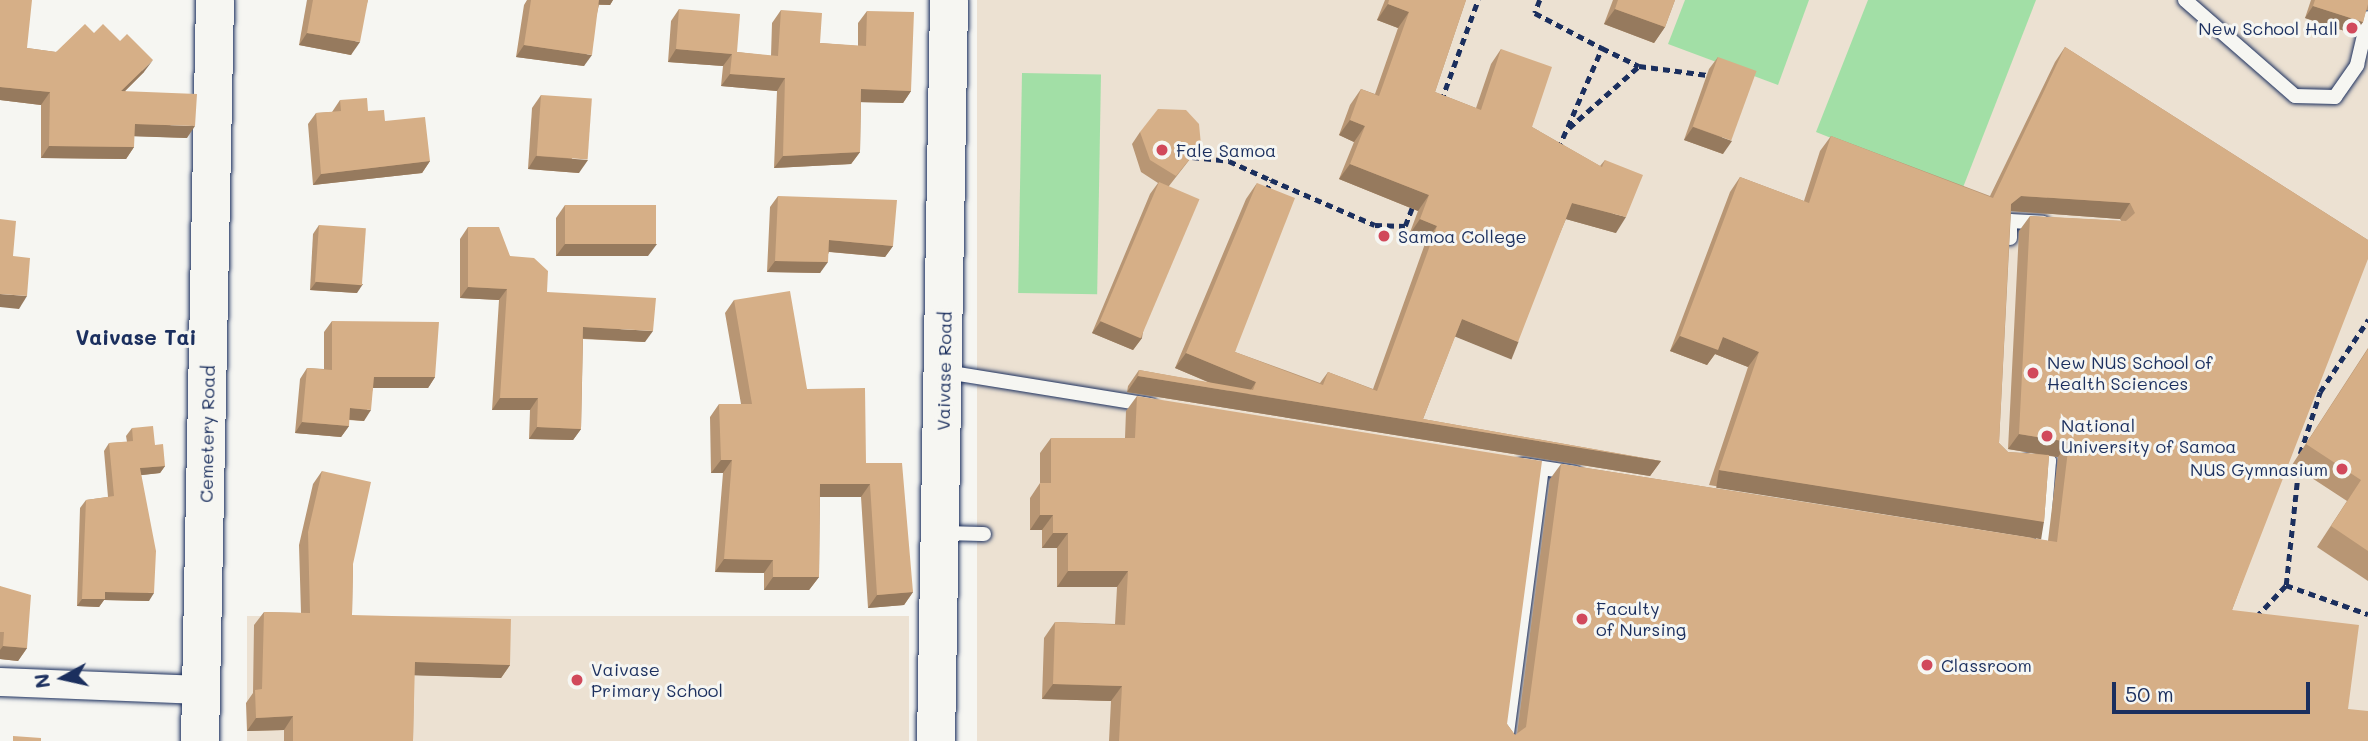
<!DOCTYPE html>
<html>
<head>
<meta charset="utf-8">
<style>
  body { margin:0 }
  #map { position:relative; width:2368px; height:741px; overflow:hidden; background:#f6f6f2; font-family:Mali,sans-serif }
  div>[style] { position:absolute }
  .built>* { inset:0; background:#ece1d2; transform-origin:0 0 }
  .green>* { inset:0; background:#a2dfa6; transform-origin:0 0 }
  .path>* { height:4.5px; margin-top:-2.25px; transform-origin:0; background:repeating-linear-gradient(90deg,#1b2f5e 0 7px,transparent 0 12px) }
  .roads { filter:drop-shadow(0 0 2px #1b2f5e) drop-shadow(0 0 2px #1b2f5e) }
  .lane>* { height:14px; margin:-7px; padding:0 7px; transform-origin:7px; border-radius:7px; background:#f6f6f2 }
  .street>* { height:28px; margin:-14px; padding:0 14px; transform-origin:14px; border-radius:14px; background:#f6f6f2 }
  .secondary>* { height:38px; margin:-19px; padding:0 19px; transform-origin:19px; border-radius:19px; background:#f6f6f2 }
  .wall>* { inset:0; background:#b89674 }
  .shaded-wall>* { inset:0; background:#967a5e; transform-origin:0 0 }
  .building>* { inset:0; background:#d6af87; transform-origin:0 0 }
  .dots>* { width:19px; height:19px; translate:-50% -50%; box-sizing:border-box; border:4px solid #f6f6f2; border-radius:50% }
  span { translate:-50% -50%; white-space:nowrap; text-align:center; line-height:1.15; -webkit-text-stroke:6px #f6f6f2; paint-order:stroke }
  .poi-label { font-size:18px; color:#1b2f5e }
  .right { translate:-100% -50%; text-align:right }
  .left { translate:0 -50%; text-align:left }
  .street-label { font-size:18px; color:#1b2f5e }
  .quarter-label { font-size:21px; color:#1b2f5e; font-weight:700 }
  .north { position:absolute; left:28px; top:643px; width:70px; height:70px; -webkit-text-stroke:5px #f6f6f2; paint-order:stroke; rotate:262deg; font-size:19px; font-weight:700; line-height:28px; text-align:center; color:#1b2f5e }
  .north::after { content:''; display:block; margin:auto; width:24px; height:32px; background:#1b2f5e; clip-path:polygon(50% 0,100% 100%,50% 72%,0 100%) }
  .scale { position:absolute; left:2112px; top:682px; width:198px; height:32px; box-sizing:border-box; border:4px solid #1b2f5e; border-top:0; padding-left:9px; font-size:21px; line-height:24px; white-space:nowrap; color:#1b2f5e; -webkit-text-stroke:5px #f6f6f2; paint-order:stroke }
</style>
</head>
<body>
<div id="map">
  <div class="built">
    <div style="left:977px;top:0;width:1391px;height:741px"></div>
    <div style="left:247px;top:616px;width:662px;height:125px"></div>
  </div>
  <div class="green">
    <div style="clip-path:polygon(1685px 0,1809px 0,1778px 85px,1668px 44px)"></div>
    <div style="clip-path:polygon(1868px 0,2036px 0,1962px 190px,1816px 132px)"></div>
    <div style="left:1022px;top:73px;width:79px;height:220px;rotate:1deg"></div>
  </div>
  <div class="path">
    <div style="left:1540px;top:0;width:14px;rotate:111deg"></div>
    <div style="left:1535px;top:13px;width:76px;rotate:27.6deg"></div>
    <div style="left:1441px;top:101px;width:108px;rotate:-69.9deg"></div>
    <div style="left:1569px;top:128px;width:94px;rotate:-41.5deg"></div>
    <div style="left:1558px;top:149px;width:110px;rotate:-66.5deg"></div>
    <div style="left:1602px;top:48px;width:41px;rotate:25.9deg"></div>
    <div style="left:1639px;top:66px;width:69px;rotate:7.5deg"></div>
    <div style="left:1192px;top:157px;width:37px;rotate:6deg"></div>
    <div style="left:1229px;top:161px;width:46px;rotate:24.3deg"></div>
    <div style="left:1266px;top:192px;width:13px;rotate:-67deg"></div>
    <div style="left:1271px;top:180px;width:113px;rotate:23.4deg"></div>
    <div style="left:1375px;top:225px;width:30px;rotate:2deg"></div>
    <div style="left:1405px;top:226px;width:22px;rotate:-69deg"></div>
    <div style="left:2300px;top:454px;width:65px;rotate:-72.1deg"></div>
    <div style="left:2320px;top:392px;width:87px;rotate:-56.3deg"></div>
    <div style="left:2286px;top:585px;width:87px;rotate:19.5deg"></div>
    <div style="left:2256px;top:617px;width:44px;rotate:-46.8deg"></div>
    <div style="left:2286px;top:585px;width:123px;rotate:-83.9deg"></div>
  </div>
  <div class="roads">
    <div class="lane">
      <div style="left:2185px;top:0;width:146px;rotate:41.1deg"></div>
      <div style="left:2295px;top:96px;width:40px;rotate:1.4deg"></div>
      <div style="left:2335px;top:97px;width:39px;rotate:-55deg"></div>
      <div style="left:2357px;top:65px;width:48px;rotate:-76.8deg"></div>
      <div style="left:2010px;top:238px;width:17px;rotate:-90deg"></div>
      <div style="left:2010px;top:221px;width:33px;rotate:3deg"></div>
      <div style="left:946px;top:372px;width:207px;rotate:9.2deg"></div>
      <div style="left:2030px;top:460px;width:19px;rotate:3deg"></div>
      <div style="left:2049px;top:461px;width:88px;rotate:94.5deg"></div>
      <div style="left:2042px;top:549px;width:8px;rotate:-173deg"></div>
      <div style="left:1523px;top:465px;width:53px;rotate:8.7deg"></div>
      <div style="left:942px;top:533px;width:42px;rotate:1.4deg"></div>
      <div style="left:1506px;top:741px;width:275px;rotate:-82.5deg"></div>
    </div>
    <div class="street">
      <div style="left:0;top:682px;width:200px;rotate:2.3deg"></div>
    </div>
    <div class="secondary">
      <div style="left:200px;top:741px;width:741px;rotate:-88.84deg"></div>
      <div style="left:936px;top:741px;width:741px;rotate:-88.99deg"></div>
    </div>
  </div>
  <div class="wall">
    <div style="clip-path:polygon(0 0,27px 48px,56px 52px,94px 33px,144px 72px,125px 91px,187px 138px,134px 136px,134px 147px,126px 159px,41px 158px,41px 105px,0 100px)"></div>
    <div style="clip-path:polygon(307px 0,368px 0,351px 55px,299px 45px)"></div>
    <div style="clip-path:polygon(527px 0,613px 0,610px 5px,599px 5px,584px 66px,516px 57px,524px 5px)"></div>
    <div style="clip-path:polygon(1385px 0,1466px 0,1435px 92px,1476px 108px,1491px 64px,1501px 49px,1532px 127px,1600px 166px,1605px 160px,1616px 233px,1566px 219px,1507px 357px,1455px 336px,1423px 419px,1661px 461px,1650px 476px,1127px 392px,1128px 386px,1139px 370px,1210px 383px,1175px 368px,1246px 199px,1257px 183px,1235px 352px,1320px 383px,1328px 372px,1373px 389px,1426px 241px,1409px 235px,1418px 211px,1339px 179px,1354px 142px,1339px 135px,1350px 105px,1361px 89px,1375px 94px,1398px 28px,1377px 20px)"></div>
    <div style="clip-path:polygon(1613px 0,1675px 0,1665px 27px,1654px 43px,1604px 24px)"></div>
    <div style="clip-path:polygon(2311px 0,2368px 0,2368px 10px,2366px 10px,2363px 22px,2354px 34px,2305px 18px)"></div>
    <div style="clip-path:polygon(679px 9px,737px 52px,771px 56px,772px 23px,781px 10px,820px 43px,858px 46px,858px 23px,867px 11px,911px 91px,903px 103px,861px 102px,860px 152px,851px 164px,774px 168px,777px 91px,721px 86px,723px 66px,668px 62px,671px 21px)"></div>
    <div style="clip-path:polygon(evenodd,2065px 47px,2368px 240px,2232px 610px,2348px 709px,2368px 741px,1109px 741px,1111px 701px,1042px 699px,1044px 638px,1055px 622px,1115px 624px,1117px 587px,1057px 587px,1057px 548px,1042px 548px,1042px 530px,1030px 530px,1030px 498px,1040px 483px,1040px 453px,1051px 438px,1125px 438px,1126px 411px,1137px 396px,1507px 724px,1515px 735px,1517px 734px,1550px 479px,1561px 464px,2048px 541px,2058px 457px,2049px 456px,2044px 522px,2033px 538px,1709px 485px,1748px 367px,1715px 354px,1707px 365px,1670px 351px,1730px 192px,1740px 177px,1804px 201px,1820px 151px,1831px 136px,1990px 196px,2055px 62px,2065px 47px,2011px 211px,2120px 219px,2121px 221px,2030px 216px,2019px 231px,2008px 449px,2037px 454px,2008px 452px,1999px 443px,2011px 211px)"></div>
    <div style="clip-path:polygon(1718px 57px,1723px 154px,1684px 140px,1709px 69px)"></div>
    <div style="clip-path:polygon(541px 95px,579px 173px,528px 169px,532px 108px)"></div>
    <div style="clip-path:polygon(340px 100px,368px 111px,385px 121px,430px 161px,422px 173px,313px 185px,308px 124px,316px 113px,332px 112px)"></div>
    <div style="clip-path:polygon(1140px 132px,1201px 145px,1169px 186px,1142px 338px,1133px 350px,1092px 333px,1150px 194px,1158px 183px,1141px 172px,1132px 144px)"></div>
    <div style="clip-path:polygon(778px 196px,893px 246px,885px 257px,829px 252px,820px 273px,767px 272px,770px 207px)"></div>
    <div style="clip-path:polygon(565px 205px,648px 256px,556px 256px,556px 218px)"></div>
    <div style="clip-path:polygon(319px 225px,357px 293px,310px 290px,313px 234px)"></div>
    <div style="clip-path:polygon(468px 227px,510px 256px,547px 292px,645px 342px,583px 339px,581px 429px,573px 440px,529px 439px,530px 410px,492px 410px,499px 300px,460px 298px,460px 239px)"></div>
    <div style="clip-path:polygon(734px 300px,807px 389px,866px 463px,913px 592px,904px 605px,868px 608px,861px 497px,820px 497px,819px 577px,809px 590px,764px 590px,764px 573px,715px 572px,723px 473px,711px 473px,710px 417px,719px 404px,741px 404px,725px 313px)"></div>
    <div style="clip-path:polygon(332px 321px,435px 377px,428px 388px,373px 388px,364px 421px,349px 420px,349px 426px,341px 437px,295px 433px,300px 379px,307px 368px,324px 369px,324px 332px)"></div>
    <div style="clip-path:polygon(2368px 348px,2368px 581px,2317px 547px,2347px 501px,2292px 465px)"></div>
    <div style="clip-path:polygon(132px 428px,165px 466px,160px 473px,141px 475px,149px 601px,104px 600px,99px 607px,77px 606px,80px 508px,86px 500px,108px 497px,104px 451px,109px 443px,127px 442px,126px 436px)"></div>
    <div style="clip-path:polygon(322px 471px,353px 564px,352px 615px,510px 665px,501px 678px,414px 675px,413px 741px,284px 741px,284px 730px,247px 731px,246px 703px,253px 693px,254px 625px,264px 612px,301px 613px,299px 545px,313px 484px)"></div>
    <div style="clip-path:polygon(0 586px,27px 648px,18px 661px,0 659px)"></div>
  </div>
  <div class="shaded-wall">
    <div style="clip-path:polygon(595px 0,613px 0,610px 5px,592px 4px)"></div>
    <div style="clip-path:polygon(1388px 4px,1409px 12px,1398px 28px,1377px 20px)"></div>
    <div style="clip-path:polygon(2313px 6px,2363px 22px,2354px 34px,2305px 18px)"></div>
    <div style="clip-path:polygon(1615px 9px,1665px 27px,1654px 43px,1604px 24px)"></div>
    <div style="clip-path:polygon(307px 33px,360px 42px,351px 55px,299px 45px)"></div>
    <div style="clip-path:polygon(524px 45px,592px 55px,584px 66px,516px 57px)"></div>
    <div style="clip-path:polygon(676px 49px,732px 54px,723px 66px,668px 62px)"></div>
    <div style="clip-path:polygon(153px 60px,144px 72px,113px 103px,121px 91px)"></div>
    <div style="clip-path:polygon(730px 74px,785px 78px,777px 91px,721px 86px)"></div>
    <div style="clip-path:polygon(0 87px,50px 92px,41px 105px,0 100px)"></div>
    <div style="clip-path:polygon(861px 89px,911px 91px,903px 103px,853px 102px)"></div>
    <div style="clip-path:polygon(1350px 120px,1365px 126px,1354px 142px,1339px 135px)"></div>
    <div style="clip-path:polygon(135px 124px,195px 126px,187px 138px,126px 136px)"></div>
    <div style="clip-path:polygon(1693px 127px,1732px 141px,1723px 154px,1684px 140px)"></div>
    <div style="clip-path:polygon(49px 146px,134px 147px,126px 159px,41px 158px)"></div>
    <div style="clip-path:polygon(860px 152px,851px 164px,774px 168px,783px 156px)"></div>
    <div style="clip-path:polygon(536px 156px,588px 160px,579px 173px,528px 169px)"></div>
    <div style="clip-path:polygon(430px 161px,422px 173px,313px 185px,321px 174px)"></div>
    <div style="clip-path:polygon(1350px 164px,1429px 195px,1418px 211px,1339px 179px)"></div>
    <div style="clip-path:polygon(2021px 196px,2130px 203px,2120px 219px,2011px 211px,2011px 204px)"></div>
    <div style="clip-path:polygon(1572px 203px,1626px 217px,1616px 233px,1562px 218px)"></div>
    <div style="clip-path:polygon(1420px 219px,1437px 226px,1426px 241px,1409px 235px)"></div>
    <div style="clip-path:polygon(829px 240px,893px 246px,885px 257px,821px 251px)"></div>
    <div style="clip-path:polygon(565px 244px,657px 244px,648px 256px,556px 256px)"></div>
    <div style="clip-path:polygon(775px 261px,828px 262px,820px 273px,767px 272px)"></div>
    <div style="clip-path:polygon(316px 282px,363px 284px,357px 293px,310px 290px)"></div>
    <div style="clip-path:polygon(468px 287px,507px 289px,499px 300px,460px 298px)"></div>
    <div style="clip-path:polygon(0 294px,27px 296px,19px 309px,0 307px)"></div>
    <div style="left:1462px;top:319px;width:61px;height:19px;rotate:22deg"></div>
    <div style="clip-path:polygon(1101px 321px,1142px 338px,1133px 350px,1092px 333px)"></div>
    <div style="clip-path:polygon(583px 327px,653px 331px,645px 342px,575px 338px)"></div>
    <div style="clip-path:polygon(1680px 336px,1723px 337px,1759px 352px,1748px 367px,1715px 354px,1707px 365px,1670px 351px)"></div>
    <div style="clip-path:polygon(1186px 353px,1256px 382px,1248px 394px,1661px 461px,1650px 476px,1127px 392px,1138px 376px,1230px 391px,1175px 368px)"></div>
    <div style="clip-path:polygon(374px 377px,435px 377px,428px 388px,366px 388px)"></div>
    <div style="clip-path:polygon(500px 398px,538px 398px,530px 410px,492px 410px)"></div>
    <div style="clip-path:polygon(350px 408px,371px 410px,364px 421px,343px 419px)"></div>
    <div style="clip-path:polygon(302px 422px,349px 426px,341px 437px,295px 433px)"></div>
    <div style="clip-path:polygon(537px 427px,581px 429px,573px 440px,529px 439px)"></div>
    <div style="clip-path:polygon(2019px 434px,2069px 442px,2058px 457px,2008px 449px)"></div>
    <div style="clip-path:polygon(721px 460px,732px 460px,723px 473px,711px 473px)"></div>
    <div style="clip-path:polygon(165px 466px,160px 473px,134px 476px,140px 468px)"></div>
    <div style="left:1719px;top:470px;width:329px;height:18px;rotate:9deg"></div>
    <div style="clip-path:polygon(820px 484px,870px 484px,861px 497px,811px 497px)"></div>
    <div style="clip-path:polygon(1040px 515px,1053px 515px,1042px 530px,1030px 530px)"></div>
    <div style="clip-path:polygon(1053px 533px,1068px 533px,1057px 548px,1042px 548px)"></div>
    <div style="clip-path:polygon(724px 559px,773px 560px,764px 573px,715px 572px)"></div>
    <div style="clip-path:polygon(1068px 571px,1128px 571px,1117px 587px,1057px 587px)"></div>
    <div style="clip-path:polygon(773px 577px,819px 577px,809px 590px,764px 590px)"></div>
    <div style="clip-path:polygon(105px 592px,154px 593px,149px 601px,104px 600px,99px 607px,77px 606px,82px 599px)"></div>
    <div style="clip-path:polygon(913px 592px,904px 605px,868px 608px,877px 595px)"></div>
    <div style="clip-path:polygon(3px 646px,27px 648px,18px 661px,0 659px,0 650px)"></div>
    <div style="clip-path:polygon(415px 662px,510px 665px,501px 678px,405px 675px)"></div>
    <div style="clip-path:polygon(1053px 684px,1122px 686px,1111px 701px,1042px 699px)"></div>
    <div style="clip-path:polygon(293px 716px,284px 730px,247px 731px,256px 718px)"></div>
  </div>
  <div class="building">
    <div style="clip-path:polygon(0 0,32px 0,27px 48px,56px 52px,85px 24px,94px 33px,103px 24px,120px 41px,127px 34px,153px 60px,121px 91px,197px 94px,195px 126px,135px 124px,134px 147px,49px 146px,50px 92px,0 87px)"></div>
    <div style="clip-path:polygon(313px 0,368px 0,360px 42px,307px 33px)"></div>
    <div style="clip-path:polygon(531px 0,599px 0,592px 55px,524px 45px)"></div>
    <div style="clip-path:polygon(1389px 0,1466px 0,1435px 92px,1481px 110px,1501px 49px,1552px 67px,1532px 127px,1602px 167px,1605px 160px,1643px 175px,1626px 217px,1572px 203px,1518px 342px,1462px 319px,1423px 419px,1661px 461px,1138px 376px,1139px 370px,1253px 390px,1256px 382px,1186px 353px,1257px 183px,1295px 198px,1235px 352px,1323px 385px,1328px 372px,1377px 391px,1437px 226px,1420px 219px,1429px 195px,1350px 164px,1365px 126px,1350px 120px,1361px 89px,1379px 96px,1409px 12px,1388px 4px)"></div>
    <div style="clip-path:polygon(1618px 0,1675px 0,1665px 27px,1615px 9px)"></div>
    <div style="clip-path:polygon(2315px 0,2368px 0,2368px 4px,2363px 22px,2313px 6px)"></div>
    <div style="clip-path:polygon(679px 9px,740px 14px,737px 52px,778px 56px,781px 10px,822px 13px,820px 43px,866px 46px,867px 11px,914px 12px,911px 91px,861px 89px,860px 152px,783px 156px,785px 78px,730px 74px,732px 54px,676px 49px)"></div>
    <div style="clip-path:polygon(2065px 47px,2368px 240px,2368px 259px,2232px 610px,2359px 625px,2348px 709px,2368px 711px,2368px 741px,1119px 741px,1122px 686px,1053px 684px,1055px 622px,1125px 625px,1128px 571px,1068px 571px,1068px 533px,1053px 533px,1053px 515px,1040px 515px,1040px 483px,1051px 483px,1051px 438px,1135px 438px,1137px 396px,1542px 461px,1507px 724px,1515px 735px,1526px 727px,1561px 464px,2057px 542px,2069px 442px,2019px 434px,2030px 216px,2126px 221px,2135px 213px,2130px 203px,2021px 196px,2011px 204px,1999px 443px,2008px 452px,2049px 455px,2044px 522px,1719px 470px,1759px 352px,1723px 337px,1718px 350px,1680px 336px,1740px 177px,1809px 203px,1831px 136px,1993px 198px)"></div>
    <div style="left:1718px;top:57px;width:41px;height:74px;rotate:20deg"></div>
    <div style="left:541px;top:95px;width:51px;height:61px;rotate:4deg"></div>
    <div style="clip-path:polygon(367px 98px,368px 111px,384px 110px,385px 121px,425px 117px,430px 161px,321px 174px,316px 113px,341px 111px,340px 100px)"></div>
    <div style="clip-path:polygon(1158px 109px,1186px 110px,1199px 124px,1201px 145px,1176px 176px,1150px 160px,1140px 132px)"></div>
    <div style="left:1159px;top:182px;width:44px;height:151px;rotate:23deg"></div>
    <div style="clip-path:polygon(778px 196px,897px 200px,893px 246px,829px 240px,828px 262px,775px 261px)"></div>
    <div style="left:565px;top:205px;width:91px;height:39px"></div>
    <div style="clip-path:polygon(0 219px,16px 221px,13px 256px,30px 258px,27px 296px,0 294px)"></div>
    <div style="left:319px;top:225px;width:47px;height:57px;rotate:4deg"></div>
    <div style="clip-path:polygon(468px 227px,499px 227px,510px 256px,534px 258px,548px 271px,547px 292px,656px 298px,653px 331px,583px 327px,581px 429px,537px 427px,538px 398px,500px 398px,507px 289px,468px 287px)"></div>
    <div style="clip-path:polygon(790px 291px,807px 389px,865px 388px,866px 463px,902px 463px,913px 592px,877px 595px,870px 484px,820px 484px,819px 577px,773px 577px,773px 560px,724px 559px,732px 460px,721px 460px,719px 404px,752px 404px,734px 300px)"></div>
    <div style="clip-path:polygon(332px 321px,439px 322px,435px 377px,374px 377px,371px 410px,350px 408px,349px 426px,302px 422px,307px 368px,332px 370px)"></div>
    <div style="clip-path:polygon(2368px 349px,2368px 551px,2331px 526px,2361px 480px,2306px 444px)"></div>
    <div style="clip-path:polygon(153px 426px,155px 445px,163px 444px,165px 466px,140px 468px,156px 551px,154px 593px,105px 592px,105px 599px,82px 599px,86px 500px,114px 496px,109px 443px,133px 441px,132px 428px)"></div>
    <div style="clip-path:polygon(322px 471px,371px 482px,353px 564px,352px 615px,511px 619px,510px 665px,415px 662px,413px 741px,293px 741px,293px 716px,256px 718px,255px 690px,262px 689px,264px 612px,310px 613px,308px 532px)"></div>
    <div style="clip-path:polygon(0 586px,31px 595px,27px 648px,3px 646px,4px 632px,0 632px)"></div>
    <div style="clip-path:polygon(13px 736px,41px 738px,41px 741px,13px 741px)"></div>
  </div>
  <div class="dots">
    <div style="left:2352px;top:28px;background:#d1495b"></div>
    <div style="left:1162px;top:150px;background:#d1495b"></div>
    <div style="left:1384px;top:236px;background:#d1495b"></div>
    <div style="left:2033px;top:373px;background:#d1495b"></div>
    <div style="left:2047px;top:436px;background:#d1495b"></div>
    <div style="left:2342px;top:469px;background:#d1495b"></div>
    <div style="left:1582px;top:619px;background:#d1495b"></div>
    <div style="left:1927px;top:665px;background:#d1495b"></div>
    <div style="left:577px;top:680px;background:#d1495b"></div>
  </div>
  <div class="poi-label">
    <span class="right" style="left:2338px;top:28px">New School Hall</span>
    <span class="left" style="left:1176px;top:150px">Fale Samoa</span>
    <span class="left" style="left:1398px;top:236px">Samoa College</span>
    <span class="left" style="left:2047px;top:373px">New NUS School of<br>Health Sciences</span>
    <span class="left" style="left:2061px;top:436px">National<br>University of Samoa</span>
    <span class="right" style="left:2328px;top:469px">NUS Gymnasium</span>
    <span class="left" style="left:1596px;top:619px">Faculty<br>of Nursing</span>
    <span class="left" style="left:1941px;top:665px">Classroom</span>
    <span class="left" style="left:591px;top:680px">Vaivase<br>Primary School</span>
  </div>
  <div class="street-label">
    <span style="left:944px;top:371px;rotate:-89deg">Vaivase Road</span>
    <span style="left:207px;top:434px;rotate:-89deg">Cemetery Road</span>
  </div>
  <div class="quarter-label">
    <span style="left:136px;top:337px">Vaivase Tai</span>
  </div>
  <div class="north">N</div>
  <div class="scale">50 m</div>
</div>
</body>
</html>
